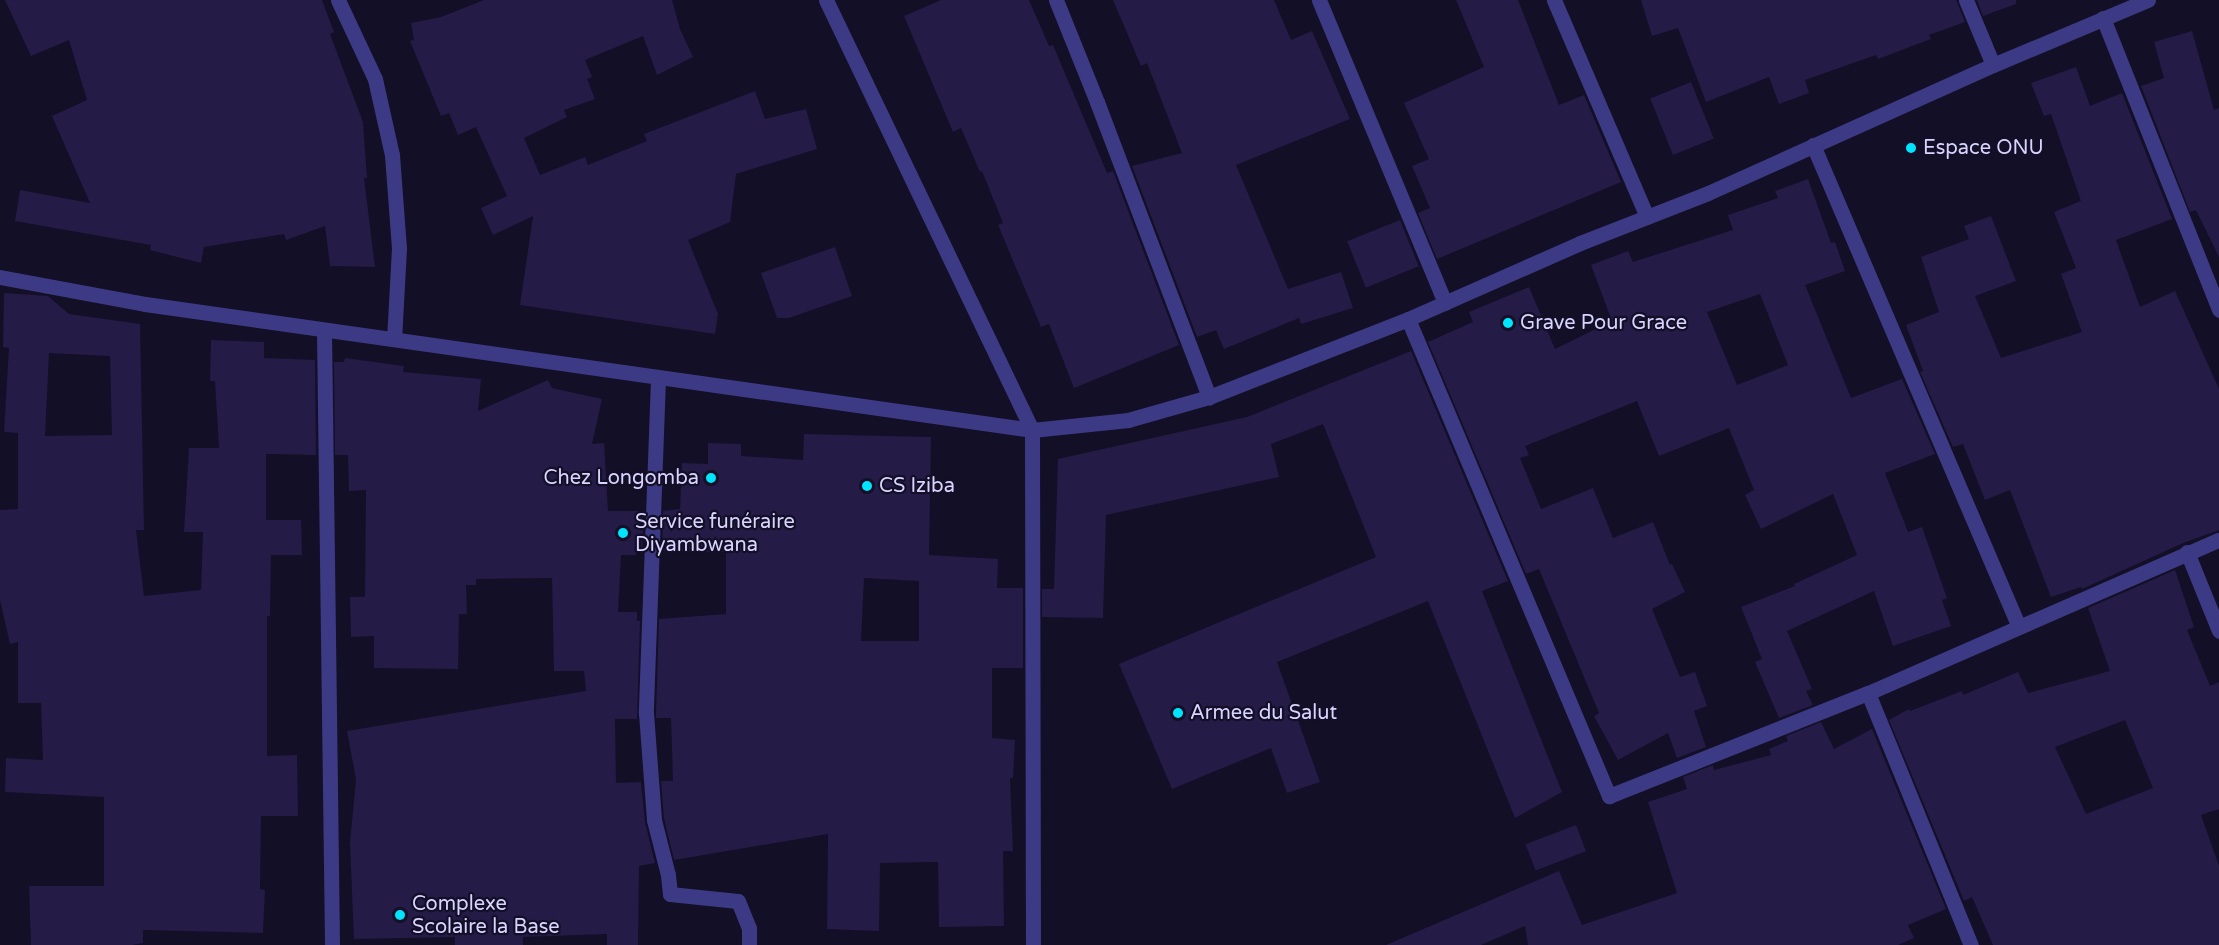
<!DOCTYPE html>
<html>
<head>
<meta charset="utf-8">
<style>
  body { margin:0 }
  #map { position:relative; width:2219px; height:945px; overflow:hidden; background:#130f26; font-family:"Varela Round",sans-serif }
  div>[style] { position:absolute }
  .building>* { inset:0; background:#241b47; transform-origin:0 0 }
  .lane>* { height:15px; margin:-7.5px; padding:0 7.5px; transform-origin:7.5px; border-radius:7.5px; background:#3d3a85 }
  .street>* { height:15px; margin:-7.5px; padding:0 7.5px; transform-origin:7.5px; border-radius:7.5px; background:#3d3a85 }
  .dots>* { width:16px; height:16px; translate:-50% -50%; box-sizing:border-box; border:3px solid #130f26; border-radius:50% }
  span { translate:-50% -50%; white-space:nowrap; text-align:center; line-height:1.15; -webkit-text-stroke:4.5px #130f26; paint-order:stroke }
  .poi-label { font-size:20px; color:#d9d4ff }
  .left { translate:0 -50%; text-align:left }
  .right { translate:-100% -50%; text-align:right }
</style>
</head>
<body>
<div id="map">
  <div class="building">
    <div style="clip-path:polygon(5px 0,322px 0,334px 32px,330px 34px,363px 122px,367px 178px,364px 178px,375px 267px,330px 266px,325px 226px,286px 240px,284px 234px,204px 247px,201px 263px,150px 250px,151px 245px,15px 221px,20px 190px,90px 203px,52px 116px,87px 100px,69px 40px,31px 56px)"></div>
    <div style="clip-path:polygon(484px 0,672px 0,680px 29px,693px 57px,657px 75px,643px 36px,585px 60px,592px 77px,587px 79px,595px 99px,564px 110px,567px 117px,524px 138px,540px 175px,585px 157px,588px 165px,647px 141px,644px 134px,755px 91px,765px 119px,806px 109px,817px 149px,736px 174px,730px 222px,688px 240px,718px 314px,715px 334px,520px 305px,533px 216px,493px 235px,481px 208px,507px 196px,476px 127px,458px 135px,449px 113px,441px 116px,410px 41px,414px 40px,411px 23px,441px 17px)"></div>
    <div style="clip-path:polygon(941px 0,1029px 0,1049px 46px,1053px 45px,1107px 173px,1113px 171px,1179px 345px,1074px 388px,1049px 324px,1041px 327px,998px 225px,1003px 223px,982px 171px,980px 172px,961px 128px,953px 132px,904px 16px)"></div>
    <div style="clip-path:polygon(1113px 0,1274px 0,1291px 40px,1312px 31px,1350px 119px,1236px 165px,1288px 289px,1341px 272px,1353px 308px,1301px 324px,1299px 318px,1224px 349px,1216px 330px,1197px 337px,1132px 166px,1182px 153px,1147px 63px,1141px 66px)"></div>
    <div style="clip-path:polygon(1456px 0,1518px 0,1559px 105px,1584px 95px,1621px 182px,1437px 259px,1418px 213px,1430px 208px,1412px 166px,1429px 159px,1404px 103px,1484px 67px)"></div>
    <div style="clip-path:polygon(1641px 0,1956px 0,1965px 22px,1929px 35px,1931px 39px,1878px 59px,1876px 55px,1805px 80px,1809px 93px,1779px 104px,1769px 77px,1706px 102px,1678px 28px,1652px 36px)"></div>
    <div style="clip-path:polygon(1977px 0,2016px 0,2016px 4px,1983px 16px)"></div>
    <div style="clip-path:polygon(2192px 31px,2214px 110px,2219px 108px,2219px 257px,2196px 210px,2190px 212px,2141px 86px,2164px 78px,2154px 42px)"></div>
    <div style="clip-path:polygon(2076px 67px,2090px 106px,2122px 93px,2172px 219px,2116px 240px,2140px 307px,2175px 291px,2219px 389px,2219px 530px,2183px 543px,2082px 589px,2081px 587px,2051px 597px,2010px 490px,1985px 500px,1963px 444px,1953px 447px,1920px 372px,1923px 371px,1906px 325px,1939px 312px,1921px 257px,1969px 239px,1964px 226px,1991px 216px,2016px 281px,1975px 296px,2001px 358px,2082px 332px,2061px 274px,2076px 268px,2054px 212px,2081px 201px,2051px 114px,2044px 116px,2031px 83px)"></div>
    <div style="left:1691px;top:82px;width:61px;height:44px;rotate:68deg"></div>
    <div style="clip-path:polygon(evenodd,1808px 179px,1831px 243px,1835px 242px,1845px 271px,1805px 285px,1851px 398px,1902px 379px,1935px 454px,1885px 473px,1908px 532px,1922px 527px,1947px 598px,1942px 600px,1951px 626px,1893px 646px,1874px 591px,1787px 631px,1812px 689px,1806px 691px,1813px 705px,1779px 718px,1755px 662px,1762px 659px,1741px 607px,1795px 586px,1794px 584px,1857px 555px,1833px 494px,1761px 529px,1745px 495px,1754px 490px,1729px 428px,1659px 456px,1637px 401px,1525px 446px,1529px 455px,1520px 458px,1541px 509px,1593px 488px,1613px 538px,1653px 522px,1670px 565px,1672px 564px,1685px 592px,1652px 609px,1680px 677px,1695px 672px,1707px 706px,1694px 711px,1706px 747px,1677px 758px,1668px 733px,1618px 760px,1594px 716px,1599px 713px,1539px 569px,1526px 574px,1428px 342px,1473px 322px,1469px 312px,1529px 287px,1555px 349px,1612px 321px,1591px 265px,1628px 251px,1633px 262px,1733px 230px,1728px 215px,1778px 198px,1775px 191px,1808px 179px,1760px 294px,1788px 365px,1737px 385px,1707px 312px,1760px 294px)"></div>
    <div style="left:1400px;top:220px;width:50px;height:57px;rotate:68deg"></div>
    <div style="clip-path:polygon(835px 247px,852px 296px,789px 318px,777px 318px,761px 273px)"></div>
    <div style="clip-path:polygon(evenodd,4px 293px,48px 296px,69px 314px,140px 324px,144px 530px,136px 530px,144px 596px,201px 590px,203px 532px,184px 532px,189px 448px,219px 448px,215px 381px,210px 381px,211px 340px,264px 342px,264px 358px,315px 360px,316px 455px,266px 454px,266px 520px,301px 520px,302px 555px,271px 555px,270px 616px,267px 616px,267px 756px,297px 755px,298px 816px,261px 816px,260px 889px,265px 890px,263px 933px,143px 930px,143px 943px,132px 945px,31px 945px,29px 886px,104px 886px,104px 797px,5px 792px,6px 758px,43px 760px,41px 703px,18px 703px,18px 642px,10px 644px,0 600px,0 510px,18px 509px,18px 433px,4px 432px,9px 348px,3px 347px,4px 293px,49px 353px,110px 356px,112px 435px,45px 436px,49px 353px)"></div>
    <div style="clip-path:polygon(1411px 351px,1508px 581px,1482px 591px,1562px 792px,1515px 818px,1428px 601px,1277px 662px,1320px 782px,1287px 793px,1271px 748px,1172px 789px,1119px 664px,1376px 557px,1323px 424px,1271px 444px,1279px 477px,1106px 515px,1103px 618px,1042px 617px,1042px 589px,1054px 589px,1058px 459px,1247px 417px)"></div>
    <div style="clip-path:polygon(345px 358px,404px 366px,403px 372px,481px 379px,478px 411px,548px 380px,552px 388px,602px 399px,592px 444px,604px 443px,608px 511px,644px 511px,642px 551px,636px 551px,636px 555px,621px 555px,618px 612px,637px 612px,637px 621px,640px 621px,637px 719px,615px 719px,616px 783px,641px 782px,645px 822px,655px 863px,639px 866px,638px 945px,607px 945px,607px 934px,523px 937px,523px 945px,455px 945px,455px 937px,354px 939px,350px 843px,356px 779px,347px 731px,586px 691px,584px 671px,554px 671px,552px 578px,476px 579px,476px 585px,466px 585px,467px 614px,459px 614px,458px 669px,374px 668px,374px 636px,351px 637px,350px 597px,365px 597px,366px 490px,349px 491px,348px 455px,335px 455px,334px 362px,344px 362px)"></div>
    <div style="clip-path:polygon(evenodd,804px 434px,931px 437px,929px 555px,998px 559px,997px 588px,1023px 588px,1023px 668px,992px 668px,992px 738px,1015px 740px,1013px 778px,1010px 778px,1013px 851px,1003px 851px,1004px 926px,939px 927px,938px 862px,880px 863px,879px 931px,827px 929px,828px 834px,674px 860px,664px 818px,661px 781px,673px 781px,671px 718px,656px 718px,656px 713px,659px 619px,726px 614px,726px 552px,662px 551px,663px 511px,680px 509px,682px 463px,708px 464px,708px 443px,741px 444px,741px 456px,803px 460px,804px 434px,864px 578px,919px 581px,919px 641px,861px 641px,864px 578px)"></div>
    <div style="clip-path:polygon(evenodd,2175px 570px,2194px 627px,2187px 630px,2210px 686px,2219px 682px,2219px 809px,2201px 815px,2219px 866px,2219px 945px,1993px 945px,1972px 897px,1964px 901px,1889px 720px,1909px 709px,1910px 711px,1962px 691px,1963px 695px,2018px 672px,2028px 693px,2110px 671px,2088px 608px,2175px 570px,2125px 720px,2153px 788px,2086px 814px,2055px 747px,2125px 720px)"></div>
    <div style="clip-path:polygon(1821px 722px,1834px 749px,1872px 729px,1946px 909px,1908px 925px,1914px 938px,1898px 945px,1528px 945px,1525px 926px,1481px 945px,1386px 945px,1559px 871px,1582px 925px,1677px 893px,1648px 802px,1687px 789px,1683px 777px,1713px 765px,1714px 770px,1771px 755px,1769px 749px,1788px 741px,1786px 736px)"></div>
    <div style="left:1576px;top:825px;width:28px;height:54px;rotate:69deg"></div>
  </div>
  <div class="lane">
    <div style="left:1319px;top:0;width:328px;rotate:67.4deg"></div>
    <div style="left:1408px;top:319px;width:518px;rotate:67.15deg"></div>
  </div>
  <div class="street">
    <div style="left:338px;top:0;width:87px;rotate:64.9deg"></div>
    <div style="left:375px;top:79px;width:78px;rotate:77.4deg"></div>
    <div style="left:392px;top:155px;width:93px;rotate:85.7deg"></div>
    <div style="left:399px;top:248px;width:91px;rotate:93.1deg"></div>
    <div style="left:826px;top:0;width:477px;rotate:64.4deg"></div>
    <div style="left:1032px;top:430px;width:515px;rotate:89.89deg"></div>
    <div style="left:1056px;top:0;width:110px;rotate:68.1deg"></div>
    <div style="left:1097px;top:102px;width:316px;rotate:69.2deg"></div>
    <div style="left:1554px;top:0;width:236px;rotate:66.8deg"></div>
    <div style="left:1966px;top:0;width:70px;rotate:67.4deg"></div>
    <div style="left:2103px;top:18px;width:314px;rotate:68.3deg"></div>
    <div style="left:1813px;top:145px;width:524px;rotate:66.86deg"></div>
    <div style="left:0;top:277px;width:147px;rotate:10.5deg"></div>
    <div style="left:145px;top:304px;width:896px;rotate:8.08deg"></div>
    <div style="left:1032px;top:430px;width:97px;rotate:-5.9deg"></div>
    <div style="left:1128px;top:420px;width:84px;rotate:-15.9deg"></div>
    <div style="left:1209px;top:397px;width:214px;rotate:-21.4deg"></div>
    <div style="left:1408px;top:319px;width:188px;rotate:-23.8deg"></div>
    <div style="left:1580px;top:243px;width:137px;rotate:-21.3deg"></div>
    <div style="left:1708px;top:193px;width:312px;rotate:-24.2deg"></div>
    <div style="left:1993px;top:65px;width:168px;rotate:-22.8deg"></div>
    <div style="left:324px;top:331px;width:614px;rotate:89.25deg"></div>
    <div style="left:658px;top:379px;width:334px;rotate:92.1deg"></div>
    <div style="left:646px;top:713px;width:107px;rotate:85.7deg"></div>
    <div style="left:654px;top:820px;width:57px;rotate:75.7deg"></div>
    <div style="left:668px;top:875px;width:19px;rotate:84deg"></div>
    <div style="left:670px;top:894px;width:68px;rotate:5.9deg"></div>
    <div style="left:738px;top:901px;width:29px;rotate:68deg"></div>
    <div style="left:749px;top:928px;width:17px;rotate:90deg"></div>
    <div style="left:2187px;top:552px;width:85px;rotate:67.9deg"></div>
    <div style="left:1868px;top:693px;width:272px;rotate:67.8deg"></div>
    <div style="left:1609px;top:796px;width:279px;rotate:-21.7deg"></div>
    <div style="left:1868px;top:693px;width:383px;rotate:-23.6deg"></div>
  </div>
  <div class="dots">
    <div style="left:1911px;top:148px;background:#00e5ff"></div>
    <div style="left:1508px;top:323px;background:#00e5ff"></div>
    <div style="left:711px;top:478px;background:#00e5ff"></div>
    <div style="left:867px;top:486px;background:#00e5ff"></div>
    <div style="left:623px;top:533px;background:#00e5ff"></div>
    <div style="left:1178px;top:713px;background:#00e5ff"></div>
    <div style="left:400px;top:915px;background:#00e5ff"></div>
  </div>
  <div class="poi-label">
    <span class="left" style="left:1923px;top:148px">Espace ONU</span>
    <span class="left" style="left:1520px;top:323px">Grave Pour Grace</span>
    <span class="right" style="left:699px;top:478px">Chez Longomba</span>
    <span class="left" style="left:879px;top:486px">CS Iziba</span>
    <span class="left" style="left:635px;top:534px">Service funéraire<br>Diyambwana</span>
    <span class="left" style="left:1190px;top:713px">Armee du Salut</span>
    <span class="left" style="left:412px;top:916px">Complexe<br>Scolaire la Base</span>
  </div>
</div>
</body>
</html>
